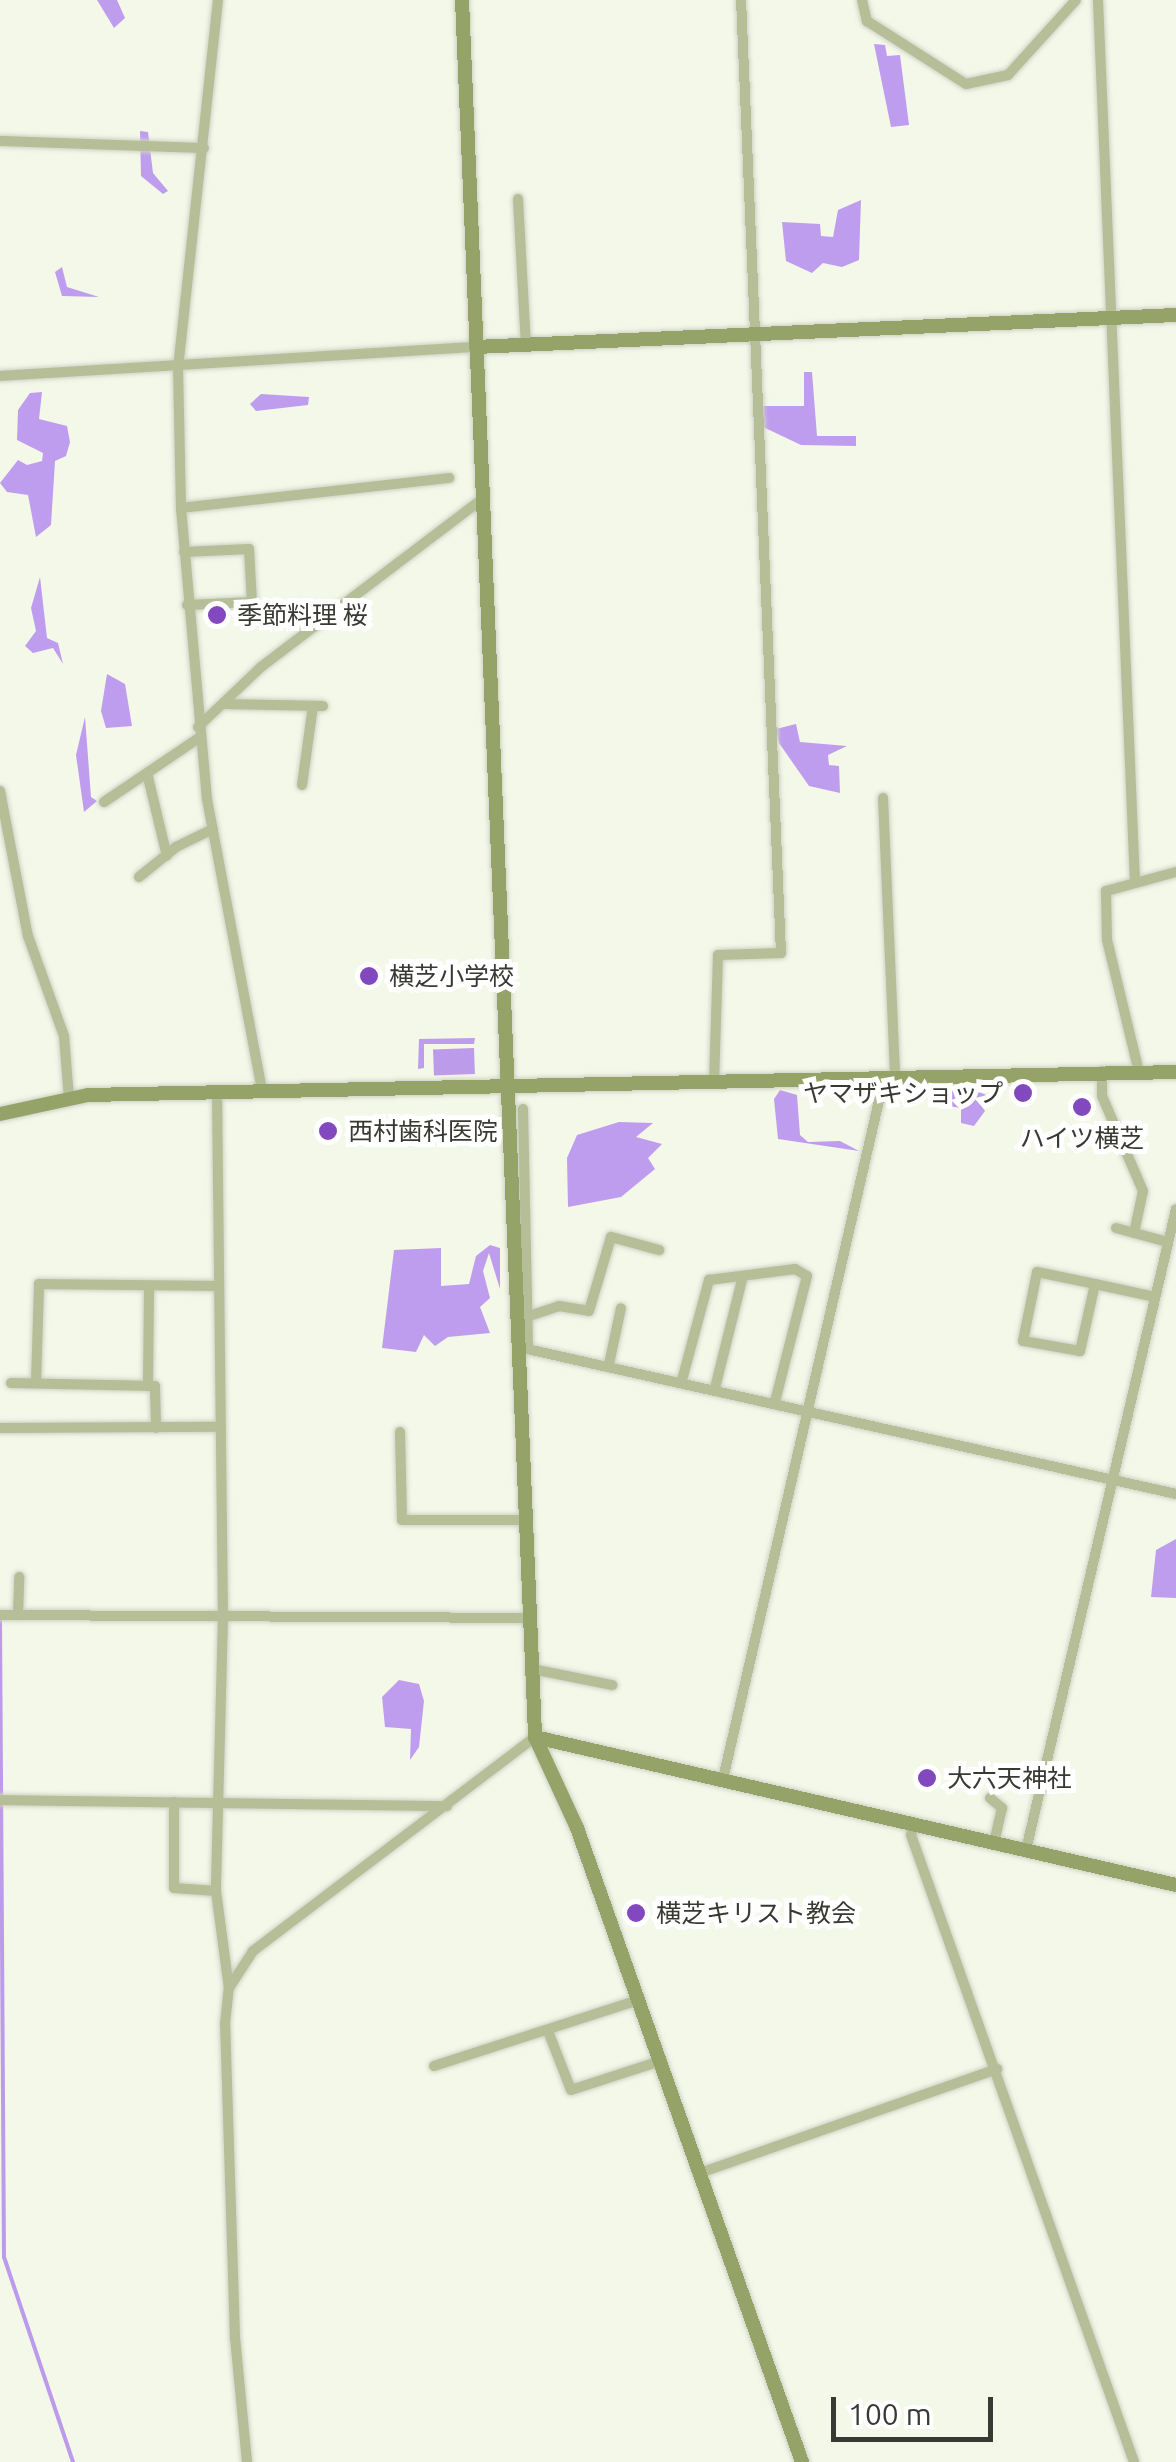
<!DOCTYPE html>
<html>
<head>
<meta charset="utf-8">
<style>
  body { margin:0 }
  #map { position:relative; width:1176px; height:2462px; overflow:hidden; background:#f4f8e9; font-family:Ubuntu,"Noto Sans JP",sans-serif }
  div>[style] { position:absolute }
  .forest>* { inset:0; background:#bf9dee }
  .water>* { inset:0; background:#bd9beb; transform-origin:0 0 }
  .stream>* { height:4px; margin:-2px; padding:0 2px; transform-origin:2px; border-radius:2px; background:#bd9beb }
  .roads { filter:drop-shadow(0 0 2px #ced2c5) drop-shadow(0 0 2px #ced2c5) }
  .street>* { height:10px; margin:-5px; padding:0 5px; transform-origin:5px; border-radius:5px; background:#b5be97 }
  .secondary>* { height:14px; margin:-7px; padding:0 7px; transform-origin:7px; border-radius:7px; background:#95a268 }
  .dots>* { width:28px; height:28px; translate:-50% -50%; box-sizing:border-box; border:5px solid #fff; border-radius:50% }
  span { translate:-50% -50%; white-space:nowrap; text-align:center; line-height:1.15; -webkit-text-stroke:10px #fff; paint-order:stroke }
  .poi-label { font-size:25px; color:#383933 }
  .left { translate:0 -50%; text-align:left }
  .right { translate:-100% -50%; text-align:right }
  .scale { position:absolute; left:831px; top:2397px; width:162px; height:45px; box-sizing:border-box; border:5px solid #383933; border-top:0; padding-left:12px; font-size:30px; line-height:35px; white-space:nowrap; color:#383933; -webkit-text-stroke:8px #fff; paint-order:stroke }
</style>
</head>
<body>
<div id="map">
  <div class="forest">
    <div style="clip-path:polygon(97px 0,117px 0,125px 18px,114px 28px)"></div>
    <div style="clip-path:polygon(874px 44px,885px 45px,887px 56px,900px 55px,909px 125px,891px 127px)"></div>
    <div style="clip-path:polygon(140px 131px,148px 132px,153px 173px,168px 191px,163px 194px,141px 176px)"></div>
    <div style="clip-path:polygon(861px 200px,859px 260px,842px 267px,823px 263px,812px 273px,786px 261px,782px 222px,820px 224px,821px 236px,833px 237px,838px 210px)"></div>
    <div style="clip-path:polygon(62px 267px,67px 287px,99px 297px,62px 296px,55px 272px)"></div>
    <div style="clip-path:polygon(804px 372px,812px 372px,817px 436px,856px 436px,856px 446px,801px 445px,761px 426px,762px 406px,804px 406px)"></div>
    <div style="clip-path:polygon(42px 392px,39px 419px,67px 426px,70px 442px,66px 456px,55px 461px,51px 525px,36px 537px,28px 495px,7px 492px,0 483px,18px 460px,27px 465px,42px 461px,43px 453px,17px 440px,18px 410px,30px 393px)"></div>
    <div style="clip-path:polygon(261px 394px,309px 397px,308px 405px,256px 411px,250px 404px)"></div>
    <div style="clip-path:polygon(40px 577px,47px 638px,58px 643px,63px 664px,53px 648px,33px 653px,25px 646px,36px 631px,31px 608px)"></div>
    <div style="clip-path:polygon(107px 674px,125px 684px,132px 726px,106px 728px,101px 711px)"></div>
    <div style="clip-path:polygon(85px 717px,91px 797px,97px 801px,84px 812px,76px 755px)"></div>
    <div style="clip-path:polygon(796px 724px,800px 742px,847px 746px,828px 755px,829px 765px,839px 766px,840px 793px,809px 786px,779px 743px,776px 729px)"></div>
    <div style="clip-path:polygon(475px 1038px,474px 1044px,424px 1044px,424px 1068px,418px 1069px,419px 1039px)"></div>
    <div style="clip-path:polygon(967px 1088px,995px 1098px,980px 1103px,985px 1111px,974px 1126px,961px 1123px,961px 1108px,936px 1104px,941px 1092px)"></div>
    <div style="clip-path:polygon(780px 1090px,797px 1095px,800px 1135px,808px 1142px,840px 1141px,859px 1151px,778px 1139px,774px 1099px)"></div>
    <div style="clip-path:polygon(619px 1122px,653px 1123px,636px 1137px,662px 1144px,648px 1158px,655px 1169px,621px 1197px,568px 1207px,567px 1158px,577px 1135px)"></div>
    <div style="clip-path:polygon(490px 1245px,500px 1248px,500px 1289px,489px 1253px,483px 1271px,490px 1298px,480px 1307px,490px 1333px,448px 1337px,435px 1346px,424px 1335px,416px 1352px,382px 1348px,394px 1250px,441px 1248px,441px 1286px,469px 1284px,476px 1256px)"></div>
    <div style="clip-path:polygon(1176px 1539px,1176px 1598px,1151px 1597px,1156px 1550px)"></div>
    <div style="clip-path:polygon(399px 1680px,419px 1684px,424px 1701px,419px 1747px,410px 1760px,411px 1729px,385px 1727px,382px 1697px)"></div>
  </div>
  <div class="water">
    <div style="left:474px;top:1048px;width:26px;height:41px;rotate:88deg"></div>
  </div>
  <div class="stream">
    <div style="left:0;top:1620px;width:637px;rotate:89.64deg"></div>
    <div style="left:4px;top:2257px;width:216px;rotate:71.4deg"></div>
  </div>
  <div class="roads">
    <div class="street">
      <div style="left:218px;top:0;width:368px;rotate:96.2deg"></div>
      <div style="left:178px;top:366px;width:142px;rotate:88.8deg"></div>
      <div style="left:181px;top:508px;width:292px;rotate:84.9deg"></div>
      <div style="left:207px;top:799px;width:297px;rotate:79.3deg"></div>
      <div style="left:862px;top:0;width:22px;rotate:77deg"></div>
      <div style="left:867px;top:21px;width:117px;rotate:32.5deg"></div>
      <div style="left:966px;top:84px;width:43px;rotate:-12.1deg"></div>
      <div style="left:1008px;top:75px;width:101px;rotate:-47.8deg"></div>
      <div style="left:1098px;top:0;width:882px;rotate:87.6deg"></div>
      <div style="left:0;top:141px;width:204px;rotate:2deg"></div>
      <div style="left:518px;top:199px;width:146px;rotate:86.9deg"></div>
      <div style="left:0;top:376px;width:477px;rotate:-3.5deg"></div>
      <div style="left:181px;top:508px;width:270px;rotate:-6.4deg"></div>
      <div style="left:184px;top:552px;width:65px;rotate:-2.6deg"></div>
      <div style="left:249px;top:549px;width:53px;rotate:86.8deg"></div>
      <div style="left:252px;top:602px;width:65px;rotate:177.4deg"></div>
      <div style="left:224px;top:704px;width:99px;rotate:1.2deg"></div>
      <div style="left:198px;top:727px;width:87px;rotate:-43.6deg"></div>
      <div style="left:261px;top:667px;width:281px;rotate:-37.2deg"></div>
      <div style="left:147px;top:773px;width:85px;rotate:76.5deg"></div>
      <div style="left:302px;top:785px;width:80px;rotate:-82.1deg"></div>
      <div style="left:0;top:791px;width:148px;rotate:79.1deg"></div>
      <div style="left:28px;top:936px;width:106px;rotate:70.2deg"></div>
      <div style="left:64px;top:1036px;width:62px;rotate:85.4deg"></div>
      <div style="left:883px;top:798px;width:280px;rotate:87.5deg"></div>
      <div style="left:104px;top:802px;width:115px;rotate:-34deg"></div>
      <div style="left:139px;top:877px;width:48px;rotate:-39deg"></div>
      <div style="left:176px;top:847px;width:41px;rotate:-25.9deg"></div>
      <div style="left:1102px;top:1071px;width:25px;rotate:90deg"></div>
      <div style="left:1102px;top:1096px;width:103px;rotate:66.7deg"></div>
      <div style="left:1143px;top:1191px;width:43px;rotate:102.1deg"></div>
      <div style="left:1139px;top:1072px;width:136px;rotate:-103.6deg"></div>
      <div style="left:1107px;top:940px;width:49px;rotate:-91.2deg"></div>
      <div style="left:1106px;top:891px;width:73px;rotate:-15.2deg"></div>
      <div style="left:714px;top:1083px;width:128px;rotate:-88.2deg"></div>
      <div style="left:718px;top:955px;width:63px;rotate:-1.8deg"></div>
      <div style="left:781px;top:953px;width:954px;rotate:-92.4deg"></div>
      <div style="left:217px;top:1091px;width:526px;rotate:89.35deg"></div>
      <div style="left:223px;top:1617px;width:274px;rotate:91.5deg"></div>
      <div style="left:216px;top:1891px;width:98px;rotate:82.4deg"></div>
      <div style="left:523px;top:1109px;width:238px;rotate:88.8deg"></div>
      <div style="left:1116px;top:1228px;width:54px;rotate:15.1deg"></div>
      <div style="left:1095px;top:1284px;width:69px;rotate:102.6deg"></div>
      <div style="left:1080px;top:1351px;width:58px;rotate:-170deg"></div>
      <div style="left:1023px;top:1341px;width:70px;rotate:-78.5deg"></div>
      <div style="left:1037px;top:1272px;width:59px;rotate:11.7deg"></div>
      <div style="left:1095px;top:1284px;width:61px;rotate:12.2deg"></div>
      <div style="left:529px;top:1316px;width:32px;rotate:-18deg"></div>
      <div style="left:559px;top:1306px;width:30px;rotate:9deg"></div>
      <div style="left:589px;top:1311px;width:77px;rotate:-73.4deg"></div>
      <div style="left:611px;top:1237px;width:50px;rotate:15.2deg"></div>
      <div style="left:518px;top:1347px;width:674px;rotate:12.59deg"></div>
      <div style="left:609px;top:1364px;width:57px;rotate:-77.9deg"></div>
      <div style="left:682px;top:1380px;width:104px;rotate:-74.9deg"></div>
      <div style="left:709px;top:1280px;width:87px;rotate:-7.3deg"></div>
      <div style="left:795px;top:1269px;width:14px;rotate:30deg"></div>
      <div style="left:807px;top:1276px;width:130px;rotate:104.3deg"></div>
      <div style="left:36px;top:1382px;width:98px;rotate:-88.2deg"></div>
      <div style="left:39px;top:1284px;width:179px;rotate:0.6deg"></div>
      <div style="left:11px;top:1383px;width:144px;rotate:1.2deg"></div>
      <div style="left:155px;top:1386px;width:42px;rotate:88.6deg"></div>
      <div style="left:148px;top:1386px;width:100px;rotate:-89.4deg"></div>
      <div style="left:715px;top:1388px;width:115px;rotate:-76deg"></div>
      <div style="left:0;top:1428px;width:219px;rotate:-0.3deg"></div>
      <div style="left:400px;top:1432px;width:88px;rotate:88.7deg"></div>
      <div style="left:402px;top:1520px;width:122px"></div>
      <div style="left:0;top:1615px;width:529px;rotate:0.32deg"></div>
      <div style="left:18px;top:1615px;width:38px;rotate:-88deg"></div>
      <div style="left:532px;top:1669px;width:82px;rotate:11.3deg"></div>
      <div style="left:723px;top:1779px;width:718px;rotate:-77.05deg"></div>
      <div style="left:990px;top:1798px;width:16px;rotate:40deg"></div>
      <div style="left:1002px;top:1808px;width:35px;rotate:103deg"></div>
      <div style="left:0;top:1800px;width:447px;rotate:0.8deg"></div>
      <div style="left:174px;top:1802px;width:86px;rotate:90deg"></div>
      <div style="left:174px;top:1888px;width:42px;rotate:4.1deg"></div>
      <div style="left:914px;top:1824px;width:11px;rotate:105deg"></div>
      <div style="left:911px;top:1835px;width:665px;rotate:70.42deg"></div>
      <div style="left:1026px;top:1850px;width:658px;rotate:-76.83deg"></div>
      <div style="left:548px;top:2031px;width:63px;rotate:68.7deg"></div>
      <div style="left:571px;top:2090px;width:94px;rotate:-18deg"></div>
      <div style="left:434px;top:2066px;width:214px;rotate:-17.9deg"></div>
      <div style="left:700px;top:2173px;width:315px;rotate:-19.3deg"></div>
      <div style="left:247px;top:2462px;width:125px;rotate:-95.5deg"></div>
      <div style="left:235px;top:2338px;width:314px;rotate:-91.8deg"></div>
      <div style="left:225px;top:2024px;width:36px;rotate:-84deg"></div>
      <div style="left:229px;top:1988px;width:44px;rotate:-57deg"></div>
      <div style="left:253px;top:1951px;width:354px;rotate:-37.2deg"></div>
    </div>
    <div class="secondary">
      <div style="left:462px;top:0;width:1739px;rotate:87.59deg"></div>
      <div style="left:535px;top:1737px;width:100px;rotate:65.2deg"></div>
      <div style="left:577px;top:1828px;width:673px;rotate:70.46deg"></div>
      <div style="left:476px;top:347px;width:701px;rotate:-2.62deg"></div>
      <div style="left:0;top:1114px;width:90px;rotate:-12.2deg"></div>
      <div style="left:88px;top:1095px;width:1088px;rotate:-1.21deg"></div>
      <div style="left:535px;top:1737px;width:658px;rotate:13deg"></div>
    </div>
  </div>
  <div class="dots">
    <div style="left:217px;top:615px;background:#8248be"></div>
    <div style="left:369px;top:976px;background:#8248be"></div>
    <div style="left:1023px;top:1093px;background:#8248be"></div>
    <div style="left:1082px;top:1107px;background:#8248be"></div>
    <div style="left:328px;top:1131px;background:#8248be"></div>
    <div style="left:927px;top:1778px;background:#8248be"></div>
    <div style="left:636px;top:1913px;background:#8248be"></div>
  </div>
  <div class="poi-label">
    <span class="left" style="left:237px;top:615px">季節料理 桜</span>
    <span class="left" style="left:389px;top:976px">横芝小学校</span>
    <span class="right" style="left:1003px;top:1093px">ヤマザキショップ</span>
    <span class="left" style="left:348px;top:1131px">西村歯科医院</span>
    <span style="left:1082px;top:1138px">ハイツ横芝</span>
    <span class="left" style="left:947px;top:1778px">大六天神社</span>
    <span class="left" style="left:656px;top:1913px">横芝キリスト教会</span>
  </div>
  <div class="scale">100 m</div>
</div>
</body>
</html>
